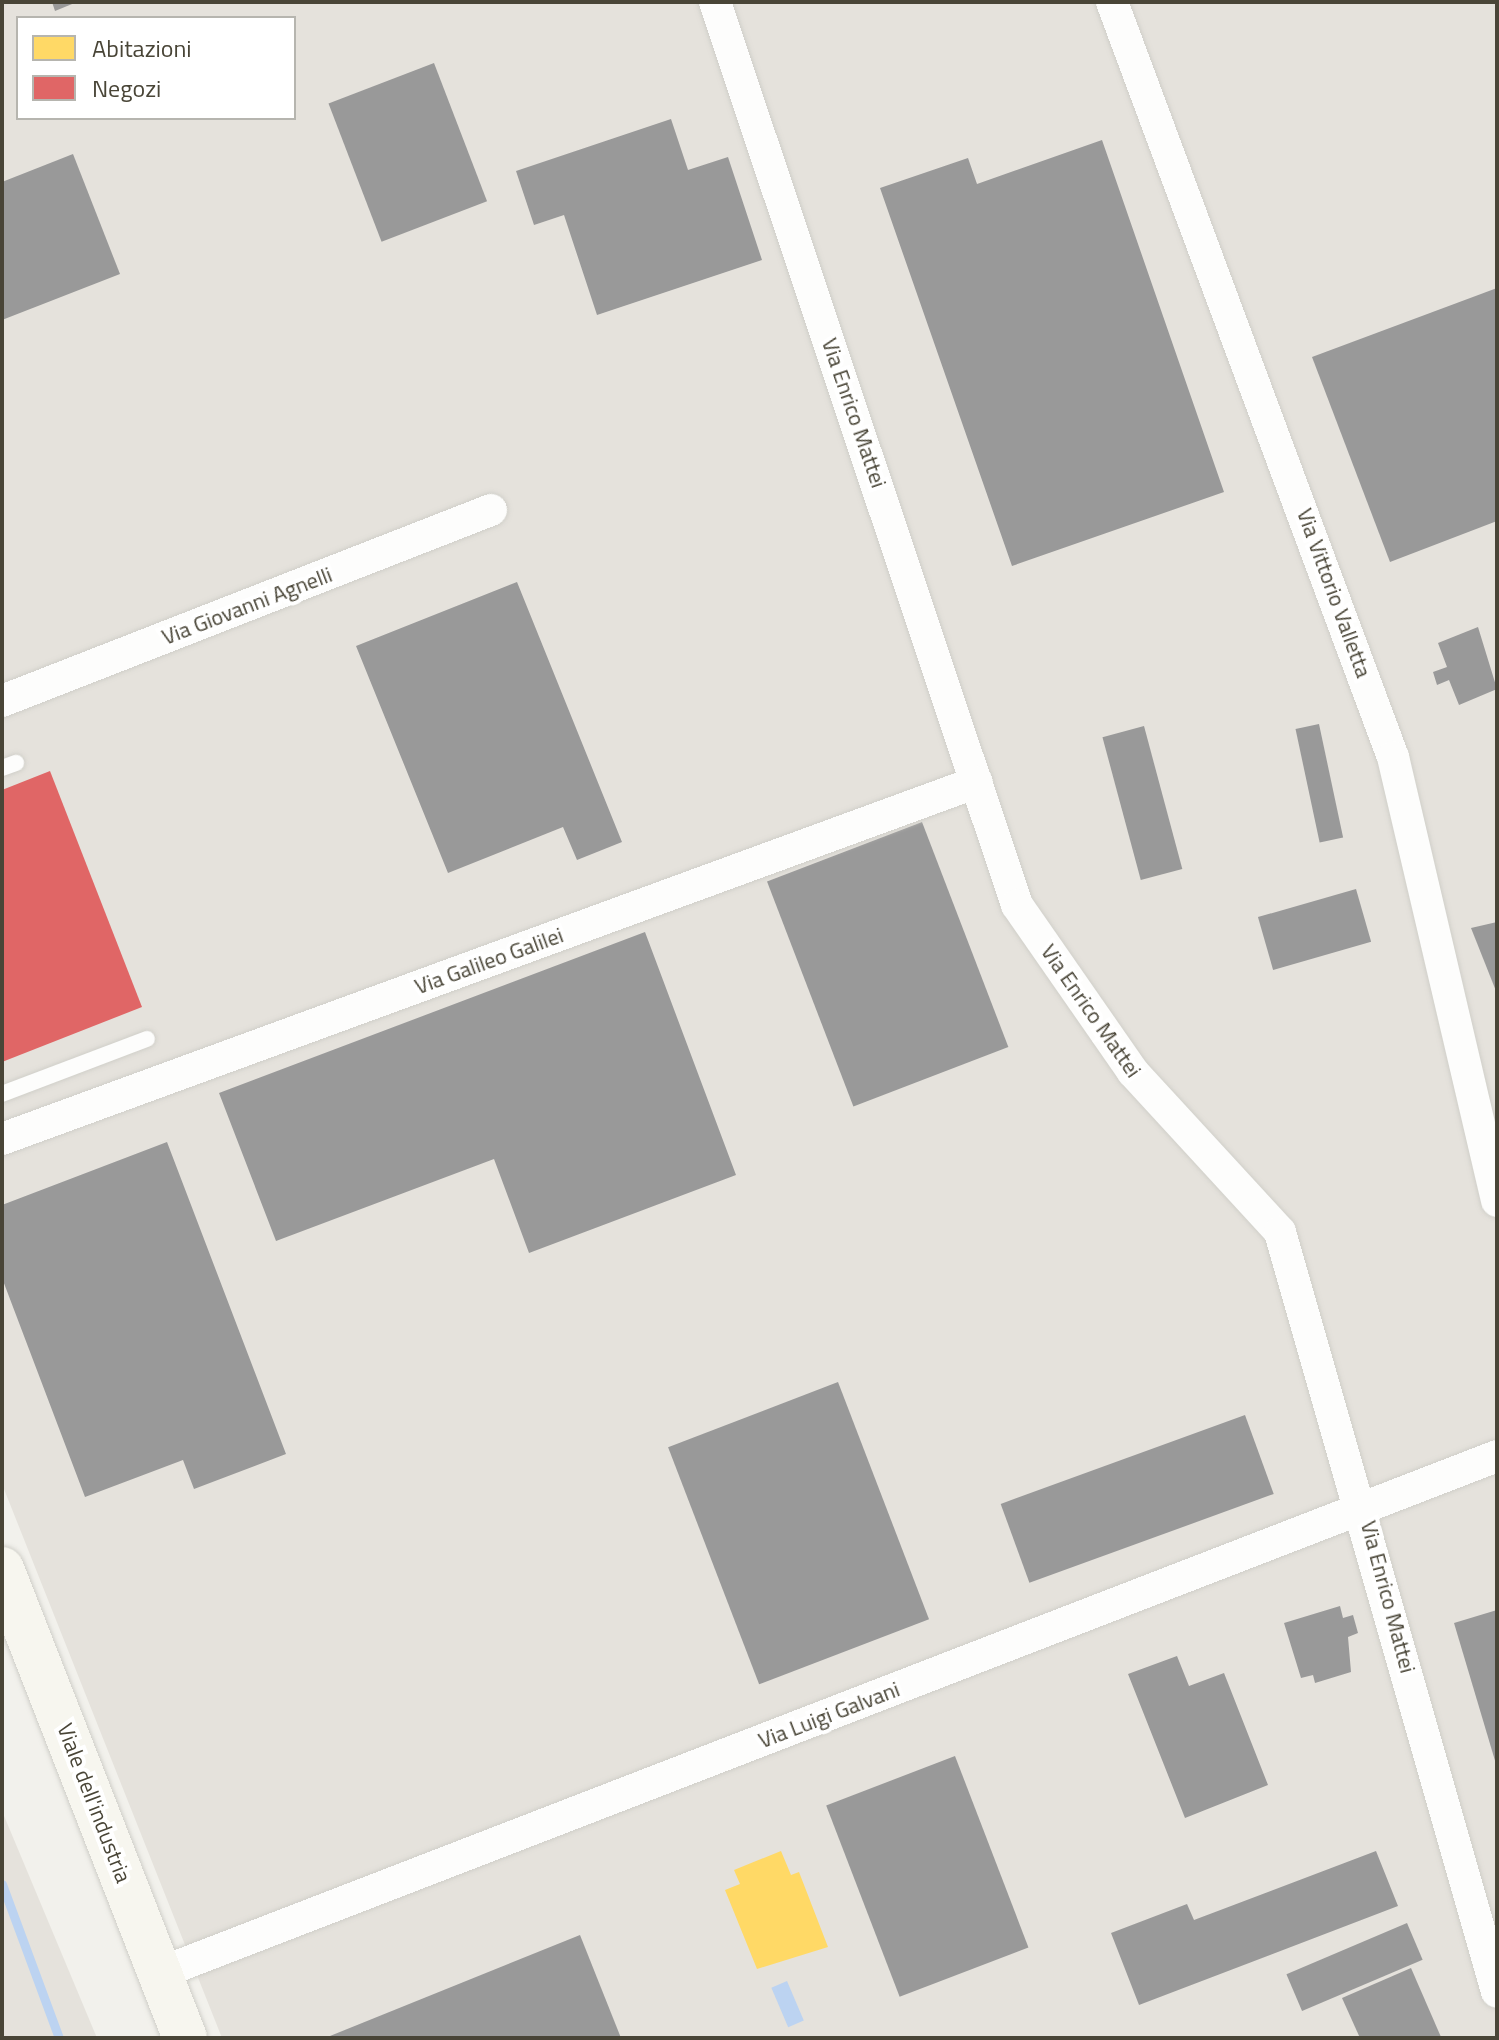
<!DOCTYPE html>
<html>
<head>
<meta charset="utf-8">
<style>
  body { margin:0 }
  #map { position:relative; width:1499px; height:2040px; overflow:hidden; background:#f2f1ec; font-family:"Titillium Web",sans-serif }
  div>[style] { position:absolute }
  .industrial>* { inset:0; background:#e5e2dc }
  .water>* { inset:0; background:#bcd3f1; transform-origin:0 0 }
  .homes>* { inset:0; background:#ffd966 }
  .shops>* { inset:0; background:#e06666 }
  .industry>* { inset:0; background:#999; transform-origin:0 0 }
  .stream>* { height:9px; margin:-4.5px; padding:0 4.5px; transform-origin:4.5px; border-radius:4.5px; background:#bcd3f1 }
  .roads { filter:drop-shadow(0 0 2px #d0cfc9) drop-shadow(0 0 2px #d0cfc9) }
  .service>* { height:16px; margin:-8px; padding:0 8px; transform-origin:8px; border-radius:8px; background:#fdfdfc }
  .minor>* { height:32px; margin:-16px; padding:0 16px; transform-origin:16px; border-radius:16px; background:#fdfdfc }
  .secondary>* { height:44px; margin:-22px; padding:0 22px; transform-origin:22px; border-radius:22px; background:#f7f6ef }
  span { translate:-50% -50%; white-space:nowrap; text-align:center; line-height:1.15; -webkit-text-stroke:8px #fff; paint-order:stroke }
  .street-label { font-size:22px; color:#494537 }
  .frame { position:absolute; inset:0; border:4px solid #494537; pointer-events:none }
  .legend { position:absolute; left:16px; top:16px; width:280px; height:104px; box-sizing:border-box; background:#fff; border:2px solid #b6b5af; margin:0; padding:10px 14px; list-style:none; font-size:24px; color:#494537 }
  .legend li { display:flex; align-items:center; gap:16px; height:40px }
  .legend b { width:40px; border:2px solid #b6b5af }
</style>
</head>
<body>
<div id="map">
  <div class="industrial">
    <div style="clip-path:polygon(evenodd,2px 2px,1497px 2px,1497px 2038px,222px 2038px,2px 1484px,2px 2px,18px 18px,294px 18px,294px 118px,18px 118px,18px 18px)"></div>
    <div style="clip-path:polygon(2px 1811px,97px 2038px,2px 2038px)"></div>
  </div>
  <div class="water">
    <div style="left:787px;top:1981px;width:43px;height:17px;rotate:67deg"></div>
  </div>
  <div class="homes">
    <div style="clip-path:polygon(781px 1851px,791px 1875px,799px 1872px,828px 1947px,757px 1969px,725px 1890px,740px 1884px,734px 1870px)"></div>
  </div>
  <div class="shops">
    <div style="clip-path:polygon(50px 771px,142px 1007px,2px 1062px,2px 790px)"></div>
  </div>
  <div class="industry">
    <div style="clip-path:polygon(52px 2px,77px 2px,55px 11px)"></div>
    <div style="left:434px;top:63px;width:148px;height:113px;rotate:69deg"></div>
    <div style="clip-path:polygon(671px 119px,688px 170px,728px 157px,762px 260px,597px 315px,564px 215px,534px 225px,516px 171px)"></div>
    <div style="clip-path:polygon(1102px 140px,1224px 492px,1012px 566px,880px 188px,968px 158px,977px 184px)"></div>
    <div style="clip-path:polygon(73px 154px,120px 274px,2px 320px,2px 182px)"></div>
    <div style="clip-path:polygon(1497px 288px,1497px 521px,1390px 562px,1312px 357px)"></div>
    <div style="clip-path:polygon(517px 582px,622px 842px,577px 860px,563px 827px,448px 873px,356px 646px)"></div>
    <div style="clip-path:polygon(1478px 627px,1497px 689px,1459px 705px,1449px 680px,1437px 685px,1433px 672px,1447px 667px,1438px 643px)"></div>
    <div style="left:1319px;top:724px;width:116px;height:24px;rotate:78deg"></div>
    <div style="left:1144px;top:726px;width:148px;height:43px;rotate:75deg"></div>
    <div style="left:922px;top:822px;width:241px;height:166px;rotate:69deg"></div>
    <div style="left:1356px;top:889px;width:55px;height:102px;rotate:74deg"></div>
    <div style="clip-path:polygon(1497px 922px,1497px 991px,1496px 991px,1471px 928px)"></div>
    <div style="clip-path:polygon(645px 932px,736px 1175px,529px 1253px,494px 1159px,276px 1241px,219px 1093px)"></div>
    <div style="clip-path:polygon(167px 1142px,286px 1454px,194px 1489px,183px 1460px,85px 1497px,2px 1278px,2px 1205px)"></div>
    <div style="left:838px;top:1382px;width:254px;height:182px;rotate:69deg"></div>
    <div style="left:1245px;top:1415px;width:84px;height:260px;rotate:70deg"></div>
    <div style="clip-path:polygon(1340px 1606px,1343px 1618px,1353px 1615px,1358px 1633px,1348px 1637px,1351px 1672px,1315px 1683px,1313px 1675px,1301px 1678px,1284px 1623px)"></div>
    <div style="clip-path:polygon(1497px 1610px,1497px 1764px,1496px 1764px,1454px 1623px)"></div>
    <div style="clip-path:polygon(1177px 1656px,1189px 1686px,1224px 1673px,1268px 1785px,1185px 1818px,1128px 1674px)"></div>
    <div style="left:955px;top:1756px;width:205px;height:138px;rotate:69deg"></div>
    <div style="clip-path:polygon(1376px 1851px,1398px 1906px,1139px 2005px,1111px 1933px,1187px 1904px,1194px 1920px)"></div>
    <div style="left:1407px;top:1923px;width:40px;height:131px;rotate:67deg"></div>
    <div style="clip-path:polygon(580px 1935px,621px 2038px,325px 2038px)"></div>
    <div style="clip-path:polygon(1411px 1968px,1441px 2037px,1360px 2038px,1342px 1998px)"></div>
  </div>
  <div class="stream">
    <div style="left:2px;top:1884px;width:164px;rotate:69.7deg"></div>
  </div>
  <div class="roads">
    <div class="service">
      <div style="left:2px;top:768px;width:15px;rotate:-20deg"></div>
      <div style="left:2px;top:1094px;width:155px;rotate:-20.8deg"></div>
    </div>
    <div class="minor">
      <div style="left:715px;top:2px;width:952px;rotate:71.51deg"></div>
      <div style="left:1017px;top:905px;width:203px;rotate:55.2deg"></div>
      <div style="left:1133px;top:1072px;width:217px;rotate:47.4deg"></div>
      <div style="left:1280px;top:1232px;width:790px;rotate:74.06deg"></div>
      <div style="left:1112px;top:2px;width:806px;rotate:69.59deg"></div>
      <div style="left:1393px;top:757px;width:456px;rotate:76.8deg"></div>
      <div style="left:2px;top:701px;width:525px;rotate:-21.34deg"></div>
      <div style="left:2px;top:1139px;width:1038px;rotate:-20.11deg"></div>
      <div style="left:160px;top:1973px;width:1433px;rotate:-21.14deg"></div>
    </div>
    <div class="secondary">
      <div style="left:2px;top:1569px;width:503px;rotate:68.68deg"></div>
    </div>
  </div>
  <div class="street-label">
    <span style="left:854px;top:413px;rotate:71deg">Via Enrico Mattei</span>
    <span style="left:1334px;top:593px;rotate:70deg">Via Vittorio Valletta</span>
    <span style="left:247px;top:606px;rotate:-21deg">Via Giovanni Agnelli</span>
    <span style="left:489px;top:961px;rotate:-20deg">Via Galileo Galilei</span>
    <span style="left:1091px;top:1011px;rotate:55deg">Via Enrico Mattei</span>
    <span style="left:1388px;top:1597px;rotate:75deg">Via Enrico Mattei</span>
    <span style="left:829px;top:1715px;rotate:-21deg">Via Luigi Galvani</span>
    <span style="left:94px;top:1803px;rotate:69deg">Viale dell'industria</span>
  </div>
  <div class="frame"></div>
  <ul class="legend">
  <li><b style="height:22px;background:#ffd966"></b>Abitazioni</li>
  <li><b style="height:22px;background:#e06666"></b>Negozi</li>
  </ul>
</div>
</body>
</html>
